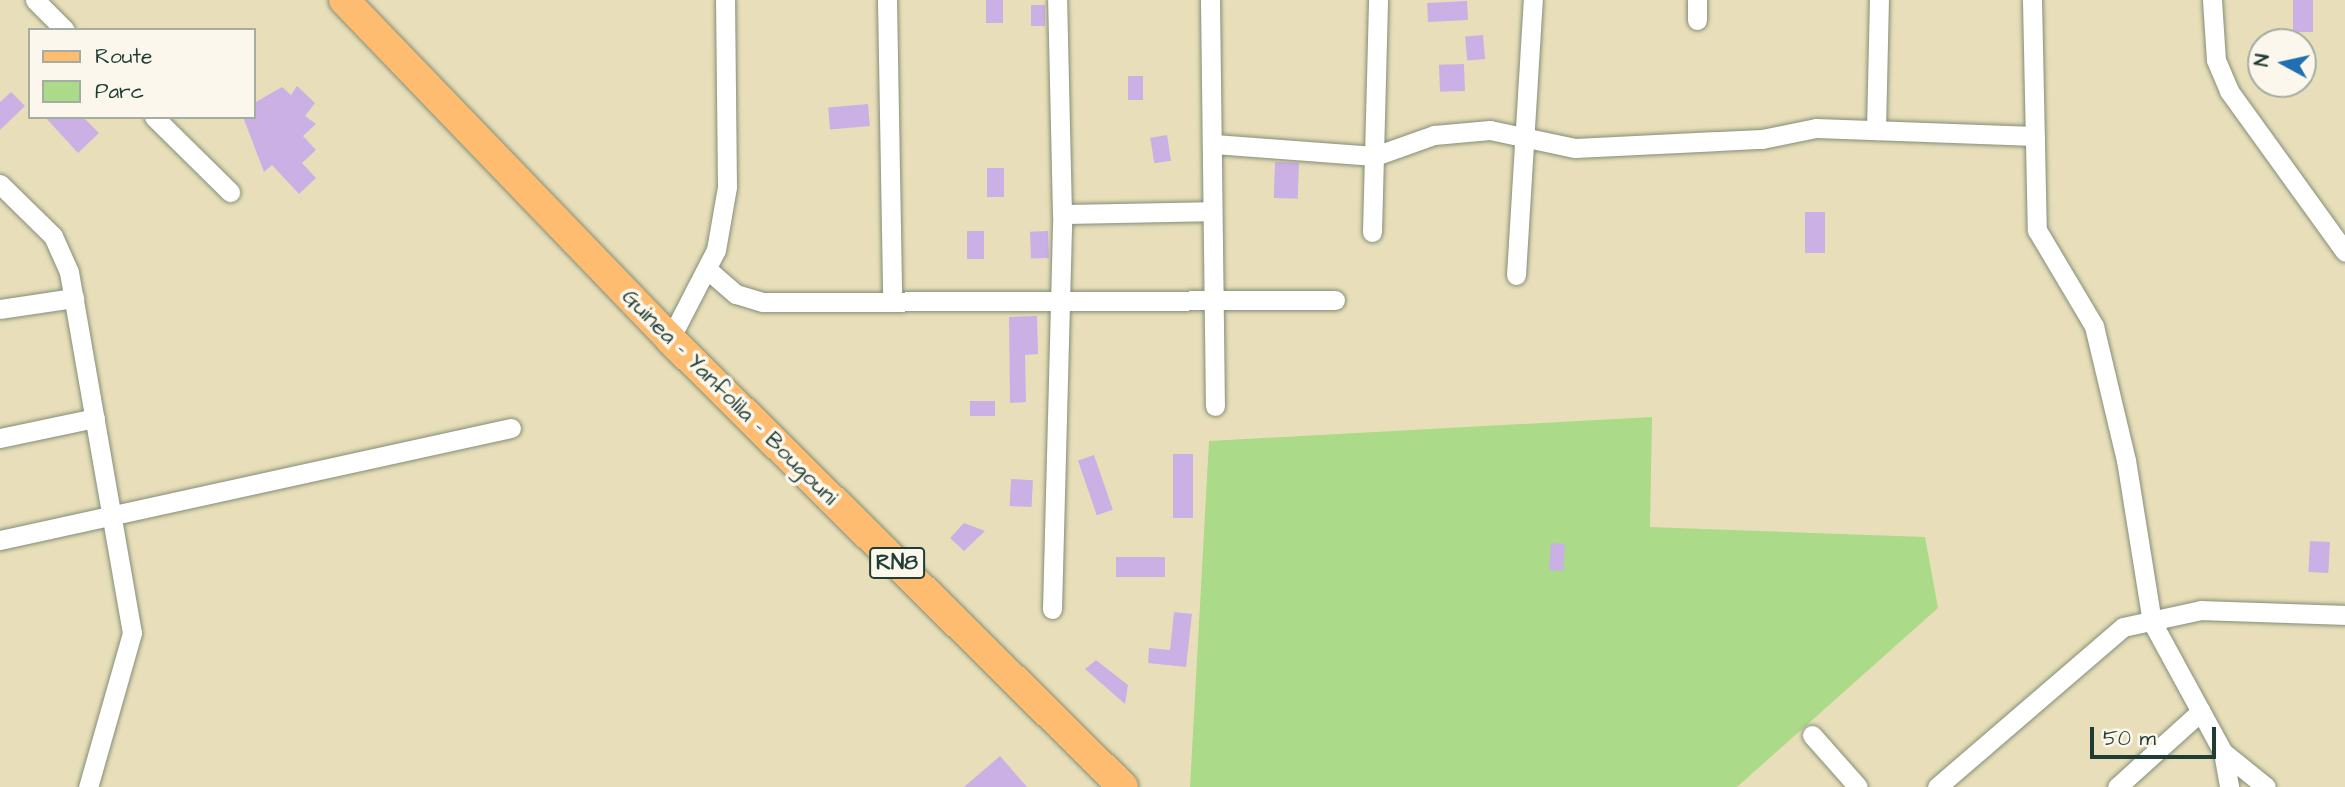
<!DOCTYPE html>
<html>
<head>
<meta charset="utf-8">
<style>
  body { margin:0 }
  #map { position:relative; width:2345px; height:787px; overflow:hidden; background:#e8dfba; font-family:"Architects Daughter",sans-serif }
  div>[style] { position:absolute }
  .green>* { inset:0; background:#abda88 }
  .building>* { inset:0; background:#cab0e5; transform-origin:0 0 }
  .roads { filter:drop-shadow(0 0 2px #848e77) drop-shadow(0 0 2px #848e77) }
  .minor>* { height:19px; margin:-9.5px; padding:0 9.5px; transform-origin:9.5px; border-radius:9.5px; background:#fff }
  .primary>* { height:30px; margin:-15px; padding:0 15px; transform-origin:15px; border-radius:15px; background:#fdbc70 }
  span { translate:-50% -50%; white-space:nowrap; text-align:center; line-height:1.15; -webkit-text-stroke:7px #fbf7ec; paint-order:stroke }
  .shield-label span { padding:2px 5px; background:#fbf7ec; border:2px solid; border-radius:5px; -webkit-text-stroke-width:0 }
  .shield-label { font-size:21px; color:#1f3d34; font-weight:700 }
  .street-label { font-size:23px; color:#1f3d34 }
  .legend { position:absolute; left:28px; top:28px; width:228px; height:91px; box-sizing:border-box; background:#fbf7ec; border:2px solid #a3ada2; margin:0; padding:9px 12px; list-style:none; font-size:21px; color:#1f3d34 }
  .legend li { display:flex; align-items:center; gap:14px; height:35px }
  .legend b { width:35px; border:2px solid #a3ada2 }
  .north { position:absolute; left:2247px; top:28px; width:70px; height:70px; box-sizing:border-box; background:#fbf7ec; border:2px solid #a3ada2; border-radius:50%; rotate:278deg; font-size:19px; font-weight:700; line-height:28px; text-align:center; color:#1f3d34 }
  .north::after { content:''; display:block; margin:auto; width:24px; height:32px; background:#1f6fb2; clip-path:polygon(50% 0,100% 100%,50% 72%,0 100%) }
  .scale { position:absolute; left:2090px; top:727px; width:126px; height:32px; box-sizing:border-box; border:4px solid #1f3d34; border-top:0; padding-left:9px; font-size:21px; line-height:24px; white-space:nowrap; color:#1f3d34; -webkit-text-stroke:5px #fbf7ec; paint-order:stroke }
</style>
</head>
<body>
<div id="map">
  <div class="green">
    <div style="clip-path:polygon(1652px 417px,1650px 527px,1925px 537px,1938px 608px,1737px 787px,1190px 787px,1209px 441px)"></div>
  </div>
  <div class="building">
    <div style="left:986px;top:0;width:17px;height:23px"></div>
    <div style="left:2293px;top:0;width:20px;height:32px"></div>
    <div style="left:1467px;top:1px;width:19px;height:40px;rotate:87deg"></div>
    <div style="left:1031px;top:5px;width:14px;height:21px"></div>
    <div style="left:1483px;top:35px;width:24px;height:18px;rotate:85deg"></div>
    <div style="left:1464px;top:64px;width:27px;height:25px;rotate:88deg"></div>
    <div style="left:1128px;top:76px;width:15px;height:24px"></div>
    <div style="clip-path:polygon(297px 86px,315px 103px,305px 116px,316px 124px,303px 136px,316px 150px,302px 163px,316px 178px,299px 194px,272px 165px,264px 172px,243px 117px,254px 117px,254px 103px,282px 87px,291px 95px)"></div>
    <div style="clip-path:polygon(11px 92px,25px 106px,0 130px,0 102px)"></div>
    <div style="left:868px;top:104px;width:22px;height:40px;rotate:85deg"></div>
    <div style="clip-path:polygon(45px 117px,83px 117px,99px 133px,78px 153px)"></div>
    <div style="left:1167px;top:135px;width:26px;height:17px;rotate:81deg"></div>
    <div style="left:1275px;top:162px;width:24px;height:36px;rotate:2deg"></div>
    <div style="left:987px;top:168px;width:17px;height:29px"></div>
    <div style="left:1805px;top:212px;width:20px;height:41px"></div>
    <div style="left:967px;top:231px;width:17px;height:28px"></div>
    <div style="left:1048px;top:231px;width:27px;height:18px;rotate:88deg"></div>
    <div style="clip-path:polygon(1037px 316px,1038px 354px,1025px 355px,1026px 402px,1010px 403px,1009px 317px)"></div>
    <div style="left:995px;top:401px;width:15px;height:25px;rotate:90deg"></div>
    <div style="left:1173px;top:454px;width:20px;height:64px"></div>
    <div style="left:1094px;top:455px;width:58px;height:17px;rotate:71deg"></div>
    <div style="left:1011px;top:479px;width:22px;height:27px;rotate:3deg"></div>
    <div style="clip-path:polygon(964px 523px,985px 531px,964px 551px,950px 538px)"></div>
    <div style="left:2310px;top:541px;width:20px;height:31px;rotate:3deg"></div>
    <div style="left:1551px;top:543px;width:14px;height:27px;rotate:4deg"></div>
    <div style="left:1116px;top:557px;width:49px;height:20px"></div>
    <div style="clip-path:polygon(1174px 612px,1192px 614px,1186px 667px,1148px 663px,1149px 648px,1170px 650px)"></div>
    <div style="clip-path:polygon(1096px 660px,1128px 685px,1125px 704px,1085px 669px)"></div>
    <div style="clip-path:polygon(1000px 756px,1027px 787px,964px 787px)"></div>
  </div>
  <div class="roads">
    <div class="minor">
      <div style="left:35px;top:0;width:42px;rotate:45deg"></div>
      <div style="left:887px;top:0;width:301px;rotate:89deg"></div>
      <div style="left:1210px;top:0;width:406px;rotate:89.3deg"></div>
      <div style="left:2032px;top:0;width:230px;rotate:88.8deg"></div>
      <div style="left:2037px;top:230px;width:112px;rotate:59.3deg"></div>
      <div style="left:2094px;top:326px;width:138px;rotate:76.6deg"></div>
      <div style="left:2126px;top:460px;width:164px;rotate:80.9deg"></div>
      <div style="left:2152px;top:622px;width:148px;rotate:61.4deg"></div>
      <div style="left:2223px;top:752px;width:36px;rotate:80deg"></div>
      <div style="left:2212px;top:0;width:60px;rotate:86.2deg"></div>
      <div style="left:2216px;top:60px;width:34px;rotate:67deg"></div>
      <div style="left:2229px;top:91px;width:198px;rotate:54.2deg"></div>
      <div style="left:1697px;top:20px;width:20px;rotate:-90deg"></div>
      <div style="left:154px;top:117px;width:107px;rotate:44.6deg"></div>
      <div style="left:1876px;top:130px;width:130px;rotate:-88.7deg"></div>
      <div style="left:1214px;top:144px;width:161px;rotate:4.3deg"></div>
      <div style="left:1375px;top:156px;width:63px;rotate:-19.6deg"></div>
      <div style="left:1434px;top:135px;width:56px;rotate:-5.1deg"></div>
      <div style="left:1490px;top:130px;width:87px;rotate:12deg"></div>
      <div style="left:1575px;top:148px;width:187px;rotate:-2.8deg"></div>
      <div style="left:1762px;top:139px;width:55px;rotate:-11.5deg"></div>
      <div style="left:1816px;top:128px;width:219px;rotate:2.1deg"></div>
      <div style="left:0;top:184px;width:74px;rotate:44.5deg"></div>
      <div style="left:53px;top:236px;width:39px;rotate:66deg"></div>
      <div style="left:69px;top:272px;width:366px;rotate:80.1deg"></div>
      <div style="left:132px;top:633px;width:160px;rotate:105.9deg"></div>
      <div style="left:1062px;top:214px;width:150px;rotate:-1.1deg"></div>
      <div style="left:1372px;top:232px;width:232px;rotate:-88.5deg"></div>
      <div style="left:708px;top:270px;width:37px;rotate:41deg"></div>
      <div style="left:736px;top:294px;width:28px;rotate:17deg"></div>
      <div style="left:763px;top:302px;width:572px;rotate:-0.2deg"></div>
      <div style="left:1516px;top:275px;width:276px;rotate:-86.5deg"></div>
      <div style="left:0;top:309px;width:75px;rotate:-8.5deg"></div>
      <div style="left:670px;top:339px;width:100px;rotate:-62.7deg"></div>
      <div style="left:716px;top:250px;width:64px;rotate:-80.1deg"></div>
      <div style="left:727px;top:187px;width:187px;rotate:-90.6deg"></div>
      <div style="left:0;top:438px;width:97px;rotate:-11.9deg"></div>
      <div style="left:0;top:540px;width:523px;rotate:-12.36deg"></div>
      <div style="left:1052px;top:609px;width:395px;rotate:-88.5deg"></div>
      <div style="left:1062px;top:214px;width:214px;rotate:-91.3deg"></div>
      <div style="left:1812px;top:735px;width:69px;rotate:48.5deg"></div>
      <div style="left:2223px;top:752px;width:55px;rotate:39.1deg"></div>
      <div style="left:1937px;top:787px;width:245px;rotate:-40.7deg"></div>
      <div style="left:2123px;top:627px;width:80px;rotate:-12.3deg"></div>
      <div style="left:2201px;top:610px;width:144px;rotate:2deg"></div>
      <div style="left:2117px;top:787px;width:113px;rotate:-42.1deg"></div>
    </div>
    <div class="primary">
      <div style="left:344px;top:0;width:470px;rotate:46.1deg"></div>
      <div style="left:670px;top:339px;width:637px;rotate:44.68deg"></div>
    </div>
  </div>
  <div class="shield-label">
    <span style="left:897px;top:563px">RN8</span>
  </div>
  <div class="street-label">
    <span style="left:730px;top:397px;rotate:45deg">Guinea - Yanfolila - Bougouni</span>
  </div>
  <ul class="legend">
  <li><b style="height:9px;background:#fdbc70"></b>Route</li>
  <li><b style="height:19px;background:#abda88"></b>Parc</li>
  </ul>
  <div class="north">N</div>
  <div class="scale">50 m</div>
</div>
</body>
</html>
